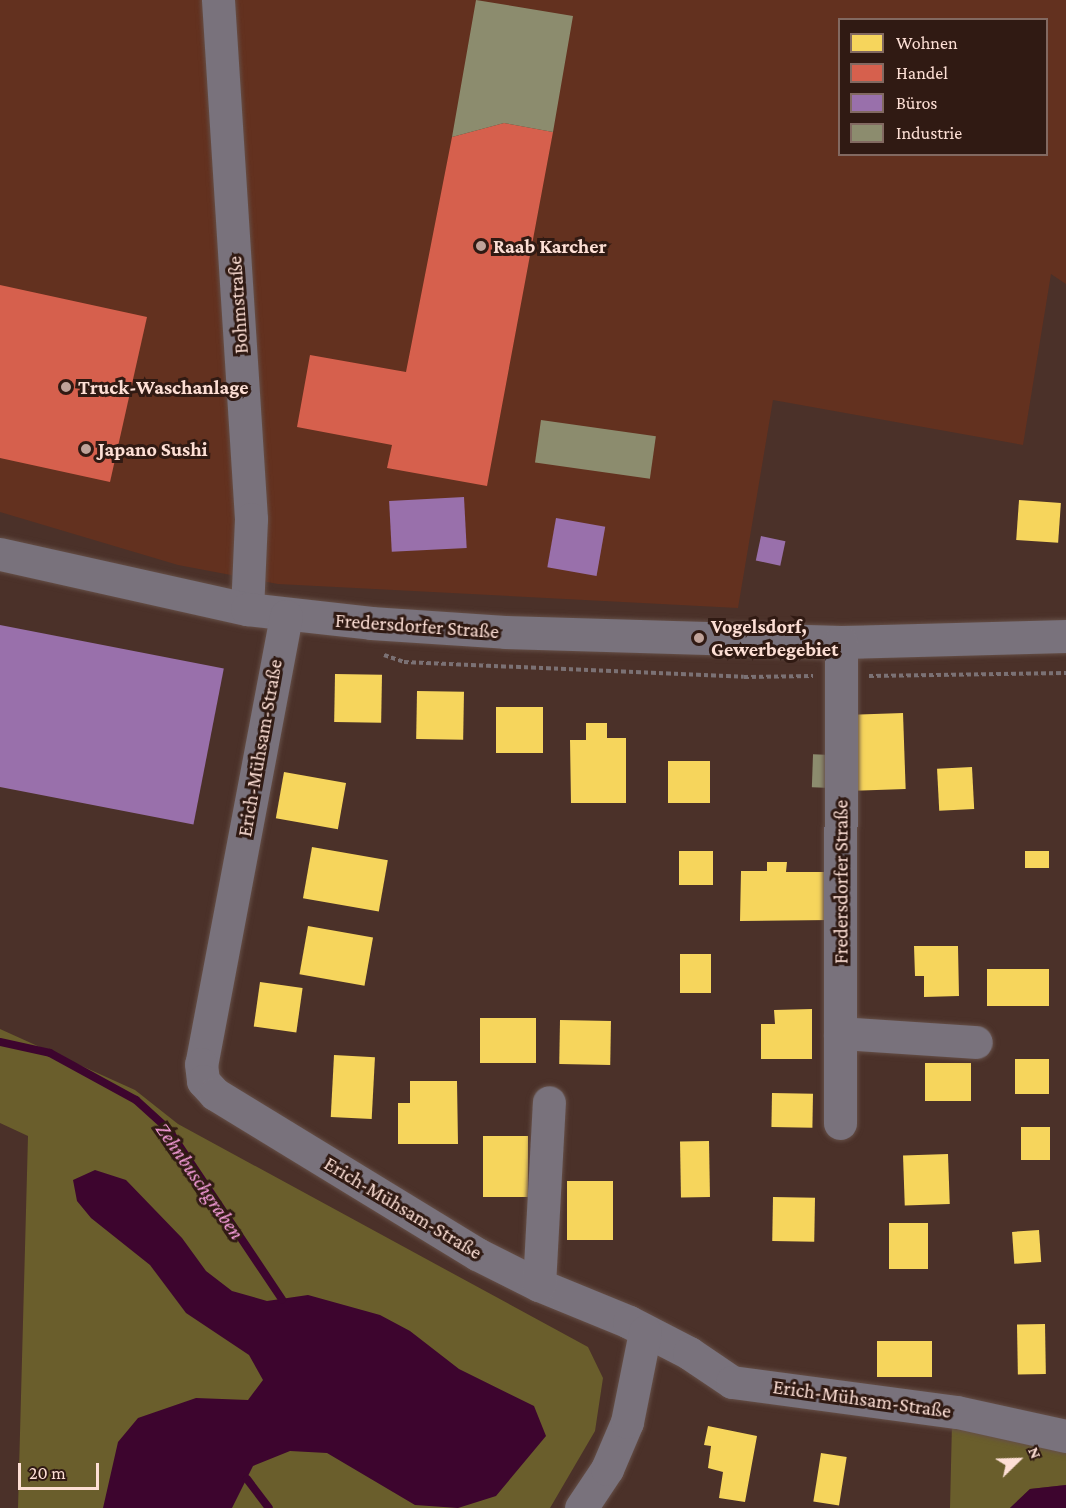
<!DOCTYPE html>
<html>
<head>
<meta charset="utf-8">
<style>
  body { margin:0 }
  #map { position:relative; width:1066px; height:1508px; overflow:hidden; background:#4b3129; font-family:"Crimson Pro",serif }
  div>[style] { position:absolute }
  .built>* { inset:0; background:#63311f }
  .green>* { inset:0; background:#6a5e2c }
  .water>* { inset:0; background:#3d052e }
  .homes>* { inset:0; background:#f6d55c; transform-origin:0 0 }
  .shops>* { inset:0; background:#d6604d }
  .offices>* { inset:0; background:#9970ab; transform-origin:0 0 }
  .industry>* { inset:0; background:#8c8c6e; transform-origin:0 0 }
  .stream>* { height:8px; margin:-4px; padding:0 4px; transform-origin:4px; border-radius:4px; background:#3d052e }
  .path>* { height:4px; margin-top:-2px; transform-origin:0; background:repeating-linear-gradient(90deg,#7b7174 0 4.5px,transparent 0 7.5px) }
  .roads { filter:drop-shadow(0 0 2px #654f47) drop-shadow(0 0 2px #654f47) }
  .minor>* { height:33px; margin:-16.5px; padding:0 16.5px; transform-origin:16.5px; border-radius:16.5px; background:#79727c }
  .dots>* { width:16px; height:16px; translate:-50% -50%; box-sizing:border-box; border:3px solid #301a13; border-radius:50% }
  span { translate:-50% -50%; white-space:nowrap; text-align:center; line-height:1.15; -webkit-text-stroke:6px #301a13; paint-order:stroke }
  .poi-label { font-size:20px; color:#fddfd5; font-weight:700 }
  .left { translate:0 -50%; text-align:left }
  .street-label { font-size:20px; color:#fddfd5 }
  .water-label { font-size:21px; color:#fa9fde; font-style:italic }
  .legend { position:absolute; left:838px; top:18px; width:210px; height:138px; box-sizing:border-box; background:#301a13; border:2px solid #826961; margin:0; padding:8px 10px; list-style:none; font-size:18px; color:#fddfd5 }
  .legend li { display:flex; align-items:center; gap:12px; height:30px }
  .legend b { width:30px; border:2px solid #826961 }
  .north { position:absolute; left:988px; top:1430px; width:60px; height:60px; -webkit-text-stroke:4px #301a13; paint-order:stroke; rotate:67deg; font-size:16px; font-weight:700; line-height:24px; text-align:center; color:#fddfd5 }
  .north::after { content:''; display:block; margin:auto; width:21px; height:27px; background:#fddfd5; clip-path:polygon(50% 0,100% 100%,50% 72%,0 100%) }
  .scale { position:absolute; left:18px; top:1463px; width:81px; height:27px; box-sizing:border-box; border:3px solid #fddfd5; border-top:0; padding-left:8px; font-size:18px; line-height:21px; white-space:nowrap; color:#fddfd5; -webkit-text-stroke:4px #301a13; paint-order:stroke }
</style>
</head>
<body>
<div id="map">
  <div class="built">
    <div style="clip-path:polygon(evenodd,0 0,1066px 0,1066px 284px,1051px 274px,1023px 445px,773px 400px,738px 608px,278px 584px,178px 565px,0 512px,0 0,840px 20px,1046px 20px,1046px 154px,840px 154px,840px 20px)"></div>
  </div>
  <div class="green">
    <div style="clip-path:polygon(0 1029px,135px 1090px,178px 1124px,588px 1347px,603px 1378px,595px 1431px,550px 1508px,18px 1508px,28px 1136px,0 1123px)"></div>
    <div style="clip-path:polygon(952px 1423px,1066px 1449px,1066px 1485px,1030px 1489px,1010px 1508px,950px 1508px)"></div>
  </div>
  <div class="water">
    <div style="clip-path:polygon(95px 1170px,126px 1180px,182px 1238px,206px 1271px,232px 1291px,267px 1301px,308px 1295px,380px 1315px,410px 1331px,459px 1369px,534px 1406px,546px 1436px,496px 1496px,458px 1508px,415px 1505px,327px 1453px,290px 1451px,253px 1466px,232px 1508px,103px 1508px,118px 1442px,138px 1418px,196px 1398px,248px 1400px,263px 1380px,249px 1355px,186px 1313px,150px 1265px,91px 1218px,77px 1201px,73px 1180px)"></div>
    <div style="clip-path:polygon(1066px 1485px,1066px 1508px,1010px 1508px,1030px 1489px)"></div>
  </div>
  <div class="homes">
    <div style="left:1019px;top:500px;width:42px;height:40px;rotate:4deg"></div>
    <div style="left:335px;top:674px;width:47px;height:48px;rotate:1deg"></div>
    <div style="left:417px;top:691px;width:47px;height:48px;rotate:1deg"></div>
    <div style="left:496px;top:707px;width:47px;height:46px"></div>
    <div style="left:903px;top:713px;width:76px;height:51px;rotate:88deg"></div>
    <div style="clip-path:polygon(586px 723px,607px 723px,607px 738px,626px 738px,626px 803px,571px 803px,570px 740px,586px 740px)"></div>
    <div style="left:668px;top:761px;width:42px;height:42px"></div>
    <div style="left:972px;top:767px;width:42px;height:35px;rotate:87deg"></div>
    <div style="left:284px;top:772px;width:63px;height:47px;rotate:10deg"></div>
    <div style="left:312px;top:847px;width:77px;height:52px;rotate:10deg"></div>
    <div style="left:679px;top:851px;width:34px;height:34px"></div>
    <div style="left:1025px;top:851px;width:24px;height:17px"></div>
    <div style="clip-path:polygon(767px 862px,787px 862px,786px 872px,833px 872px,831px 920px,740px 921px,741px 871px,767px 871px)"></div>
    <div style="left:308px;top:926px;width:66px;height:49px;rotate:10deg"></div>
    <div style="clip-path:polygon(914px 946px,958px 946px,959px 996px,924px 997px,924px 976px,915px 976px)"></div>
    <div style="left:680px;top:954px;width:31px;height:39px"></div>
    <div style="left:987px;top:969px;width:62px;height:37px"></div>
    <div style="left:260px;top:982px;width:43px;height:45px;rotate:8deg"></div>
    <div style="clip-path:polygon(812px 1009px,812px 1059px,761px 1059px,761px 1024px,775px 1024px,774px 1010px)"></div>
    <div style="left:480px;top:1018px;width:56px;height:45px"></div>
    <div style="left:560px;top:1020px;width:51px;height:44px;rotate:1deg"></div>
    <div style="left:334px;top:1055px;width:41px;height:62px;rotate:3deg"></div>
    <div style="left:1015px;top:1059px;width:34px;height:35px"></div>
    <div style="left:925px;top:1063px;width:46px;height:38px"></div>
    <div style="clip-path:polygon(410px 1081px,457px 1081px,458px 1144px,398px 1144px,398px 1103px,410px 1103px)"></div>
    <div style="left:772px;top:1093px;width:41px;height:34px;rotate:1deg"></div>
    <div style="left:1050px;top:1127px;width:33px;height:29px;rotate:90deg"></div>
    <div style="left:483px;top:1136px;width:45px;height:61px"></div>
    <div style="left:709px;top:1141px;width:56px;height:29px;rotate:89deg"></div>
    <div style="left:948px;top:1154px;width:50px;height:45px;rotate:88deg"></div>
    <div style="left:567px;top:1181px;width:46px;height:59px"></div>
    <div style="left:773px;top:1197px;width:42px;height:44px;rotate:1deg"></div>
    <div style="left:889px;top:1223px;width:39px;height:46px"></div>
    <div style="left:1039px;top:1230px;width:32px;height:27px;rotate:86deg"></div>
    <div style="left:1045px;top:1324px;width:50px;height:28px;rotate:89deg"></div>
    <div style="left:877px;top:1341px;width:55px;height:36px"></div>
    <div style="clip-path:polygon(708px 1426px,757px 1436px,745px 1502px,719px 1498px,723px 1472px,708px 1468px,711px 1446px,704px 1445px)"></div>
    <div style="left:821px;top:1453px;width:26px;height:49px;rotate:9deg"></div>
  </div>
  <div class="shops">
    <div style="clip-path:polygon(504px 123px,553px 132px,487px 486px,387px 468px,392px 445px,297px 427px,310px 355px,406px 372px,452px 137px)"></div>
    <div style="clip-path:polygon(0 285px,147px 317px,110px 482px,0 458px)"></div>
  </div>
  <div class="offices">
    <div style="left:464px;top:497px;width:51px;height:75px;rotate:87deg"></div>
    <div style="left:556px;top:518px;width:50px;height:50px;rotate:10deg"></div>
    <div style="left:761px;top:536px;width:25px;height:25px;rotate:12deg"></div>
    <div style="left:0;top:625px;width:228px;height:159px;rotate:11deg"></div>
  </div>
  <div class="industry">
    <div style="clip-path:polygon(476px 0,573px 16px,553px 132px,504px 123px,452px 137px)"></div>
    <div style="left:541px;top:420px;width:116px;height:43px;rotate:8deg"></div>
    <div style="left:832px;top:755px;width:33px;height:19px;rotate:92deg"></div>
  </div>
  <div class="stream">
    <div style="left:0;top:1042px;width:51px;rotate:12.4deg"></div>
    <div style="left:50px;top:1053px;width:98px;rotate:28.7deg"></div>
    <div style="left:136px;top:1100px;width:43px;rotate:42.2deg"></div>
    <div style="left:168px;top:1129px;width:205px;rotate:56.2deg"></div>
    <div style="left:247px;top:1479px;width:36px;rotate:53deg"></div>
  </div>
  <div class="path">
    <div style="left:384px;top:655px;width:21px;rotate:19deg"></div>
    <div style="left:404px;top:662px;width:340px;rotate:2.5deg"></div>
    <div style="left:744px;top:677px;width:69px;rotate:-0.8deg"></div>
    <div style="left:869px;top:676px;width:197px;rotate:-0.9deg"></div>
  </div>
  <div class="roads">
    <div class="minor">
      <div style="left:218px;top:0;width:520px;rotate:86.36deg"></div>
      <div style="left:251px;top:519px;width:90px;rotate:92.5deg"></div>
      <div style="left:0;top:554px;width:253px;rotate:12.6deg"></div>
      <div style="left:247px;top:609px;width:125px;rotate:6.4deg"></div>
      <div style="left:371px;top:623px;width:134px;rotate:3.8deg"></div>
      <div style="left:505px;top:632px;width:336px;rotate:1.7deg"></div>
      <div style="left:841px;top:642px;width:225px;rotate:-1.5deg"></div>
      <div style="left:286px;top:616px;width:456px;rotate:100.7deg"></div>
      <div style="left:201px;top:1064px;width:17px;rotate:83deg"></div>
      <div style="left:203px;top:1081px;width:18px;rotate:47deg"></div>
      <div style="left:215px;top:1094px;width:307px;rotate:31.4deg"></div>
      <div style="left:477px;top:1254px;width:69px;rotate:26.6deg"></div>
      <div style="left:539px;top:1285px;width:97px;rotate:22.3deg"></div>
      <div style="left:629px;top:1322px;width:68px;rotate:27.3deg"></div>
      <div style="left:689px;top:1353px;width:52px;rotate:34deg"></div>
      <div style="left:732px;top:1382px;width:227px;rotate:7.6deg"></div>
      <div style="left:957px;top:1412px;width:112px;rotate:12.4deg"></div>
      <div style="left:840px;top:1033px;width:136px;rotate:3.8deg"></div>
      <div style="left:840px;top:1123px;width:481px;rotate:-89.9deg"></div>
      <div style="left:539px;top:1285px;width:183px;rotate:-86.9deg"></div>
      <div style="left:581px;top:1508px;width:47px;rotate:-56.3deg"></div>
      <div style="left:607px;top:1469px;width:51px;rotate:-66.9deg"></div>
      <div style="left:627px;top:1422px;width:92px;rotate:-78.7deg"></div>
    </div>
  </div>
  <div class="dots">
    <div style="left:481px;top:246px;background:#bfa299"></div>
    <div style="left:66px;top:387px;background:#bfa299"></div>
    <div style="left:86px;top:449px;background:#bfa299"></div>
    <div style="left:699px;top:638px;background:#bfa299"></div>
  </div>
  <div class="poi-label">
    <span class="left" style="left:493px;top:246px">Raab Karcher</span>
    <span class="left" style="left:78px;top:387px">Truck-Waschanlage</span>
    <span class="left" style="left:98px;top:449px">Japano Sushi</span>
    <span class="left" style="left:711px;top:638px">Vogelsdorf,<br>Gewerbegebiet</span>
  </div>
  <div class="street-label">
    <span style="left:238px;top:305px;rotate:-94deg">Bohmstraße</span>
    <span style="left:417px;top:626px;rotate:4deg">Fredersdorfer Straße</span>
    <span style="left:260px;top:748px;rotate:-80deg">Erich-Mühsam-Straße</span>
    <span style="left:841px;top:882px;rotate:-90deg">Fredersdorfer Straße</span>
    <span style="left:403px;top:1208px;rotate:31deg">Erich-Mühsam-Straße</span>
    <span style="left:862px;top:1399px;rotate:8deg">Erich-Mühsam-Straße</span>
  </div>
  <div class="water-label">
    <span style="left:200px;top:1181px;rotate:55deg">Zehnbuschgraben</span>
  </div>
  <ul class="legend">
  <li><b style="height:16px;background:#f6d55c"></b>Wohnen</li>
  <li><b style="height:16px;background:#d6604d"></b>Handel</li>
  <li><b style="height:16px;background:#9970ab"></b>Büros</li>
  <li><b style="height:16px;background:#8c8c6e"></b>Industrie</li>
  </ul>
  <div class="north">N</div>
  <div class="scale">20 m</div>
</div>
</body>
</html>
